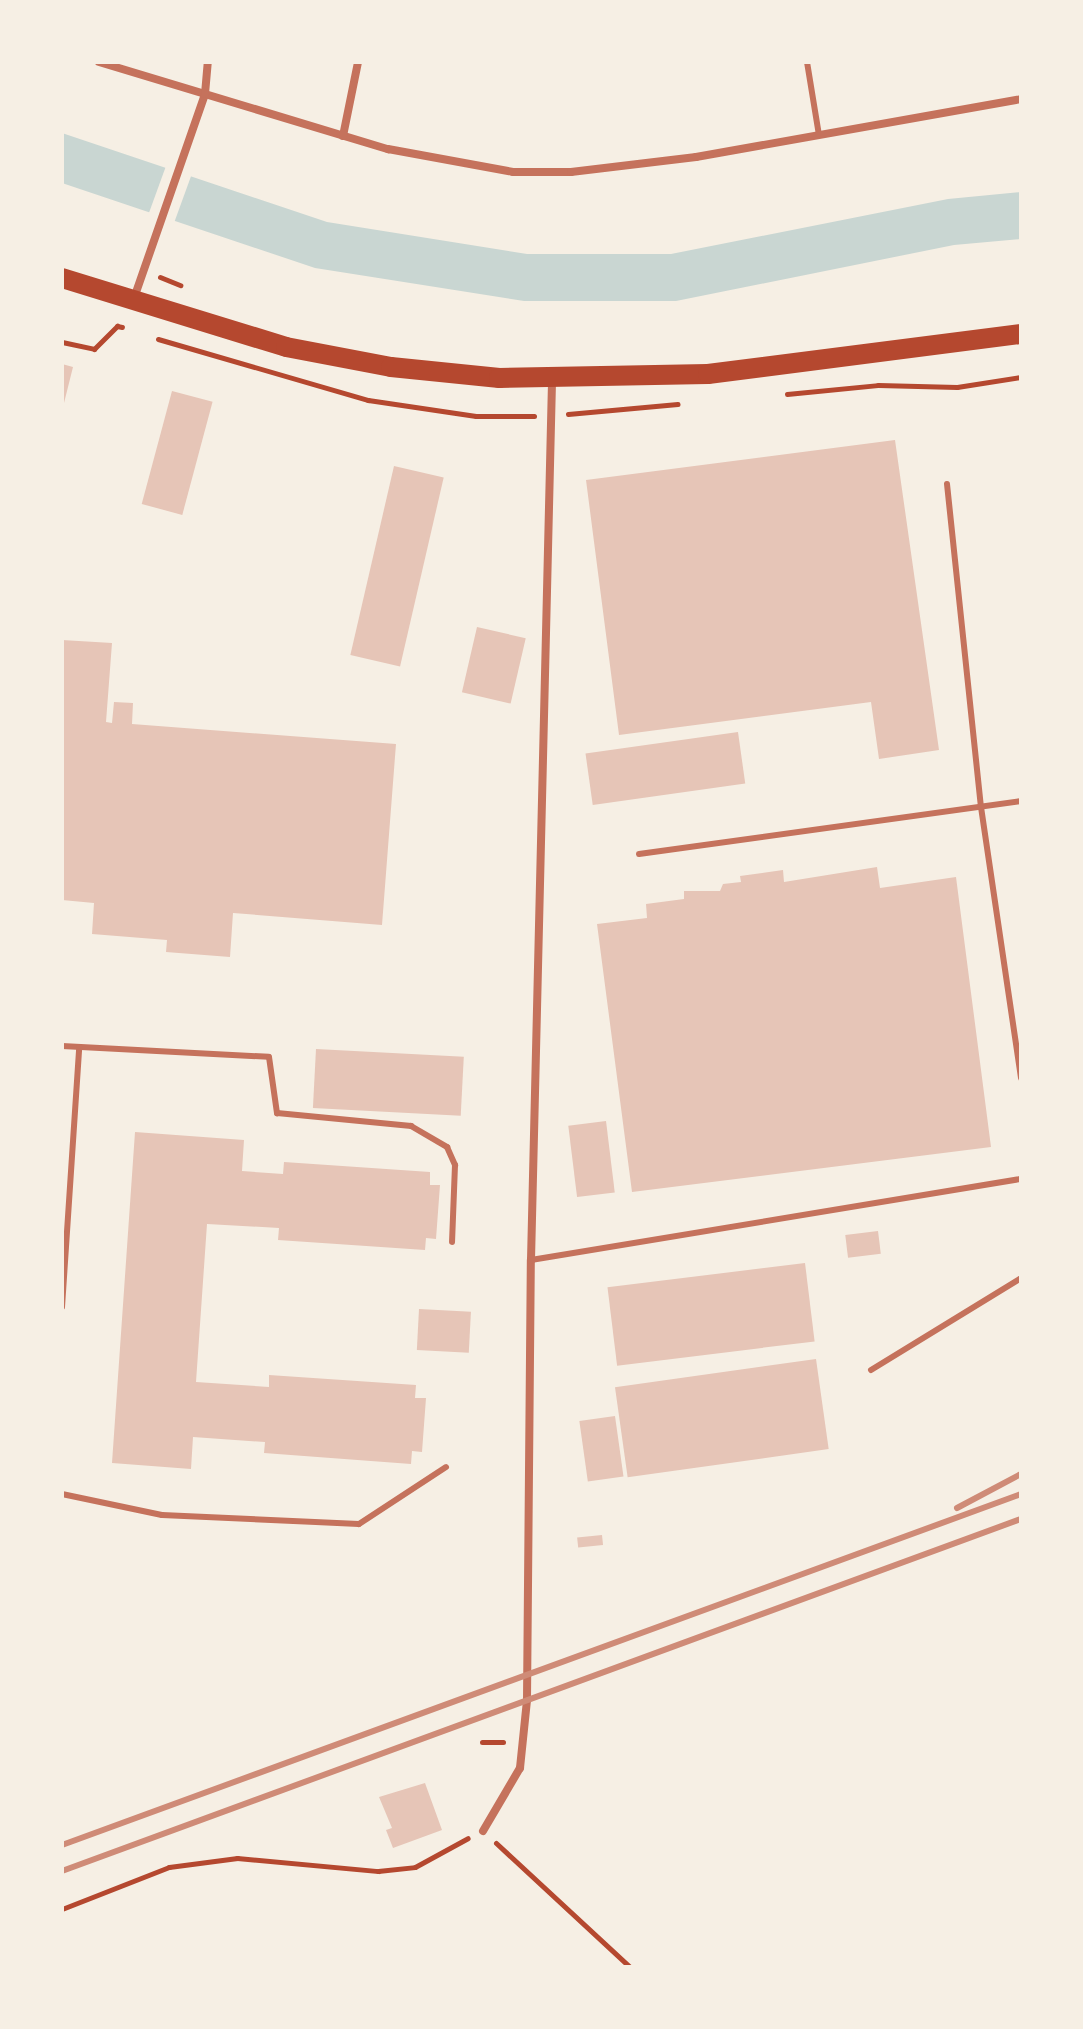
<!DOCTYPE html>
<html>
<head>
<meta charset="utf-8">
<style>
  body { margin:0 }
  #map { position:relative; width:1083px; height:2029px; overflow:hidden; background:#f6efe4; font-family:Lora,serif }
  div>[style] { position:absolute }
  .water>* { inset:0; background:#c9d6d2 }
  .pier>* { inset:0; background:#f6efe4; transform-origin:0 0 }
  .building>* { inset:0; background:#e6c5b7; transform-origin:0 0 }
  .path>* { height:5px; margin:-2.5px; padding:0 2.5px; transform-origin:2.5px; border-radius:2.5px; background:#b5482f }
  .service>* { height:6px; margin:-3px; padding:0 3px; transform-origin:3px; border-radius:3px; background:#c5725c }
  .minor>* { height:8px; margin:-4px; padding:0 4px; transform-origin:4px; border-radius:4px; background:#c5725c }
  .primary>* { height:20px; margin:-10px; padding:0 10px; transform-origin:10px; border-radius:10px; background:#b5482f }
  .rail>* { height:6px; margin:-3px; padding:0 3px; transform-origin:3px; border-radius:3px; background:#cf8b77 }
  span { translate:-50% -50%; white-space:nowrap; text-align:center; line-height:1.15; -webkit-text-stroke:8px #f6efe4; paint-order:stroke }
  .frame { position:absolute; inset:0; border:64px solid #f6efe4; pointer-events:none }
</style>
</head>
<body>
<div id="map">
  <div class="water">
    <div style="clip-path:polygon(62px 133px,327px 222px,527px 254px,671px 254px,948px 199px,1021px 192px,1021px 239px,954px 245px,676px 301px,524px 301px,315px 268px,62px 183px)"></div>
  </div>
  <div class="pier">
    <div style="left:166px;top:166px;width:27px;height:55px;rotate:20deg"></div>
  </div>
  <div class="building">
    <div style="clip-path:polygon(62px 364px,73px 367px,63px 407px,62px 407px)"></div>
    <div style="left:172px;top:391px;width:42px;height:117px;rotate:15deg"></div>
    <div style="clip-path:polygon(895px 440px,939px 750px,879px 759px,871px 702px,619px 735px,586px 480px)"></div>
    <div style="left:394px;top:466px;width:51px;height:194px;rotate:13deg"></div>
    <div style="left:477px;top:627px;width:50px;height:67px;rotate:13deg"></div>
    <div style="clip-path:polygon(62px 640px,112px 643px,106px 722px,112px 723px,114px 702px,133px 703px,132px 724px,396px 744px,382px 925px,233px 913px,230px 957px,166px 952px,167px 940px,92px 934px,94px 903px,62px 900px)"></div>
    <div style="left:738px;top:732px;width:52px;height:154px;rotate:82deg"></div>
    <div style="clip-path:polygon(877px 867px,880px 888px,956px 877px,991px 1147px,632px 1192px,597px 924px,647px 918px,646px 904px,684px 899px,684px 891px,720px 891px,723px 884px,741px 882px,740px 876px,783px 870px,784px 882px)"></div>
    <div style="left:316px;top:1049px;width:148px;height:59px;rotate:3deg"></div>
    <div style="left:606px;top:1121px;width:72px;height:38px;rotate:83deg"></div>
    <div style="clip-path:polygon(135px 1132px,244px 1140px,242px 1171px,283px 1174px,284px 1162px,430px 1172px,430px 1185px,440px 1185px,436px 1239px,426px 1238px,425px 1250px,278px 1240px,279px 1228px,207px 1224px,196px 1382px,269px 1387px,269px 1375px,416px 1385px,415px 1398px,426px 1398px,422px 1452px,412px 1451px,411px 1464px,264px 1453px,265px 1442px,193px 1437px,191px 1469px,112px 1463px)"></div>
    <div style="left:878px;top:1231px;width:23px;height:33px;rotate:83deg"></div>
    <div style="left:805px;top:1263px;width:79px;height:199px;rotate:83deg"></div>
    <div style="left:419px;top:1309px;width:52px;height:41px;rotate:3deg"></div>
    <div style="left:816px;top:1359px;width:91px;height:203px;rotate:82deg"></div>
    <div style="left:615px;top:1416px;width:61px;height:36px;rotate:82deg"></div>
    <div style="left:602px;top:1535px;width:10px;height:25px;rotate:84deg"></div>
    <div style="clip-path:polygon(425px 1783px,442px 1830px,393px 1848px,386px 1830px,392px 1828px,379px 1797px)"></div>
  </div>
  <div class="path">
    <div style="left:160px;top:277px;width:22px;rotate:22deg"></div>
    <div style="left:158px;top:339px;width:219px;rotate:16.2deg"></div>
    <div style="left:368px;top:400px;width:109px;rotate:8.4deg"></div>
    <div style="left:476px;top:416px;width:58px"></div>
    <div style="left:62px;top:342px;width:33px;rotate:12deg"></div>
    <div style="left:94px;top:349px;width:33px;rotate:-45deg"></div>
    <div style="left:117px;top:326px;width:5px;rotate:11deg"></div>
    <div style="left:787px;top:394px;width:91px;rotate:-5.6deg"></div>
    <div style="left:878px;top:385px;width:79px;rotate:1.5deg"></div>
    <div style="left:957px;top:387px;width:65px;rotate:-8.9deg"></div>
    <div style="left:568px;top:414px;width:110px;rotate:-5.2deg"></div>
    <div style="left:482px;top:1742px;width:21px"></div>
    <div style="left:496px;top:1843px;width:183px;rotate:42.8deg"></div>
    <div style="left:62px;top:1909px;width:115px;rotate:-21.4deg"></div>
    <div style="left:169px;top:1867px;width:69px;rotate:-7.5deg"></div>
    <div style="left:237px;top:1858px;width:142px;rotate:5.3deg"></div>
    <div style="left:378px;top:1871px;width:37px;rotate:-6deg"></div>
    <div style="left:415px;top:1867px;width:60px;rotate:-28.7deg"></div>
  </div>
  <div class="service">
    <div style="left:807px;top:62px;width:74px;rotate:80.7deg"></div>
    <div style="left:947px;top:484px;width:325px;rotate:84deg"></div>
    <div style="left:981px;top:807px;width:274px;rotate:81.6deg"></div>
    <div style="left:639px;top:854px;width:386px;rotate:-7.9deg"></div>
    <div style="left:62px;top:1046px;width:207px;rotate:3deg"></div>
    <div style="left:269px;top:1057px;width:57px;rotate:81.9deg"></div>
    <div style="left:277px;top:1113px;width:135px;rotate:5.5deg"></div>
    <div style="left:411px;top:1126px;width:42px;rotate:30.3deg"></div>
    <div style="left:447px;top:1147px;width:20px;rotate:66deg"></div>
    <div style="left:455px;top:1165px;width:77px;rotate:92.2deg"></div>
    <div style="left:531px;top:1260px;width:497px;rotate:-9.4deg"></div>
    <div style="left:62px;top:1307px;width:260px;rotate:-86.2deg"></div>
    <div style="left:871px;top:1370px;width:176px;rotate:-31.5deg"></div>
    <div style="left:62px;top:1494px;width:102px;rotate:11.9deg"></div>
    <div style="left:162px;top:1515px;width:197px;rotate:2.6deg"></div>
    <div style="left:359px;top:1524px;width:104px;rotate:-33.2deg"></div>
  </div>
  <div class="minor">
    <div style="left:99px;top:62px;width:302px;rotate:16.8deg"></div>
    <div style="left:388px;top:149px;width:127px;rotate:10.4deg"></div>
    <div style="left:513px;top:172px;width:58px"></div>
    <div style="left:571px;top:172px;width:126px;rotate:-6.8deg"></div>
    <div style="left:696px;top:157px;width:330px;rotate:-10.1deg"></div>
    <div style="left:343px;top:136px;width:76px;rotate:-78.5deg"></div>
    <div style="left:133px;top:301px;width:219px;rotate:-70.8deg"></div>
    <div style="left:205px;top:94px;width:32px;rotate:-85deg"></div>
    <div style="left:483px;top:1831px;width:73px;rotate:-59.6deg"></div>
    <div style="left:520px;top:1768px;width:68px;rotate:-84.1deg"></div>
    <div style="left:527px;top:1700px;width:440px;rotate:-89.5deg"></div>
    <div style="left:531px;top:1260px;width:880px;rotate:-88.63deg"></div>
  </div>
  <div class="primary">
    <div style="left:62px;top:278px;width:234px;rotate:17.1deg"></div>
    <div style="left:286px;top:347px;width:107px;rotate:10.8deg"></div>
    <div style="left:391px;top:367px;width:109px;rotate:5.8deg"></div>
    <div style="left:499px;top:378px;width:209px;rotate:-1.1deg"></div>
    <div style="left:708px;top:374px;width:316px;rotate:-7.3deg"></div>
  </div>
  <div class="rail">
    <div style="left:957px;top:1508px;width:72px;rotate:-28deg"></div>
    <div style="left:62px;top:1845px;width:1021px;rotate:-20.1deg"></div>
    <div style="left:62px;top:1871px;width:1022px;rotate:-20.16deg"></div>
  </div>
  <div class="frame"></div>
</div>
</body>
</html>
